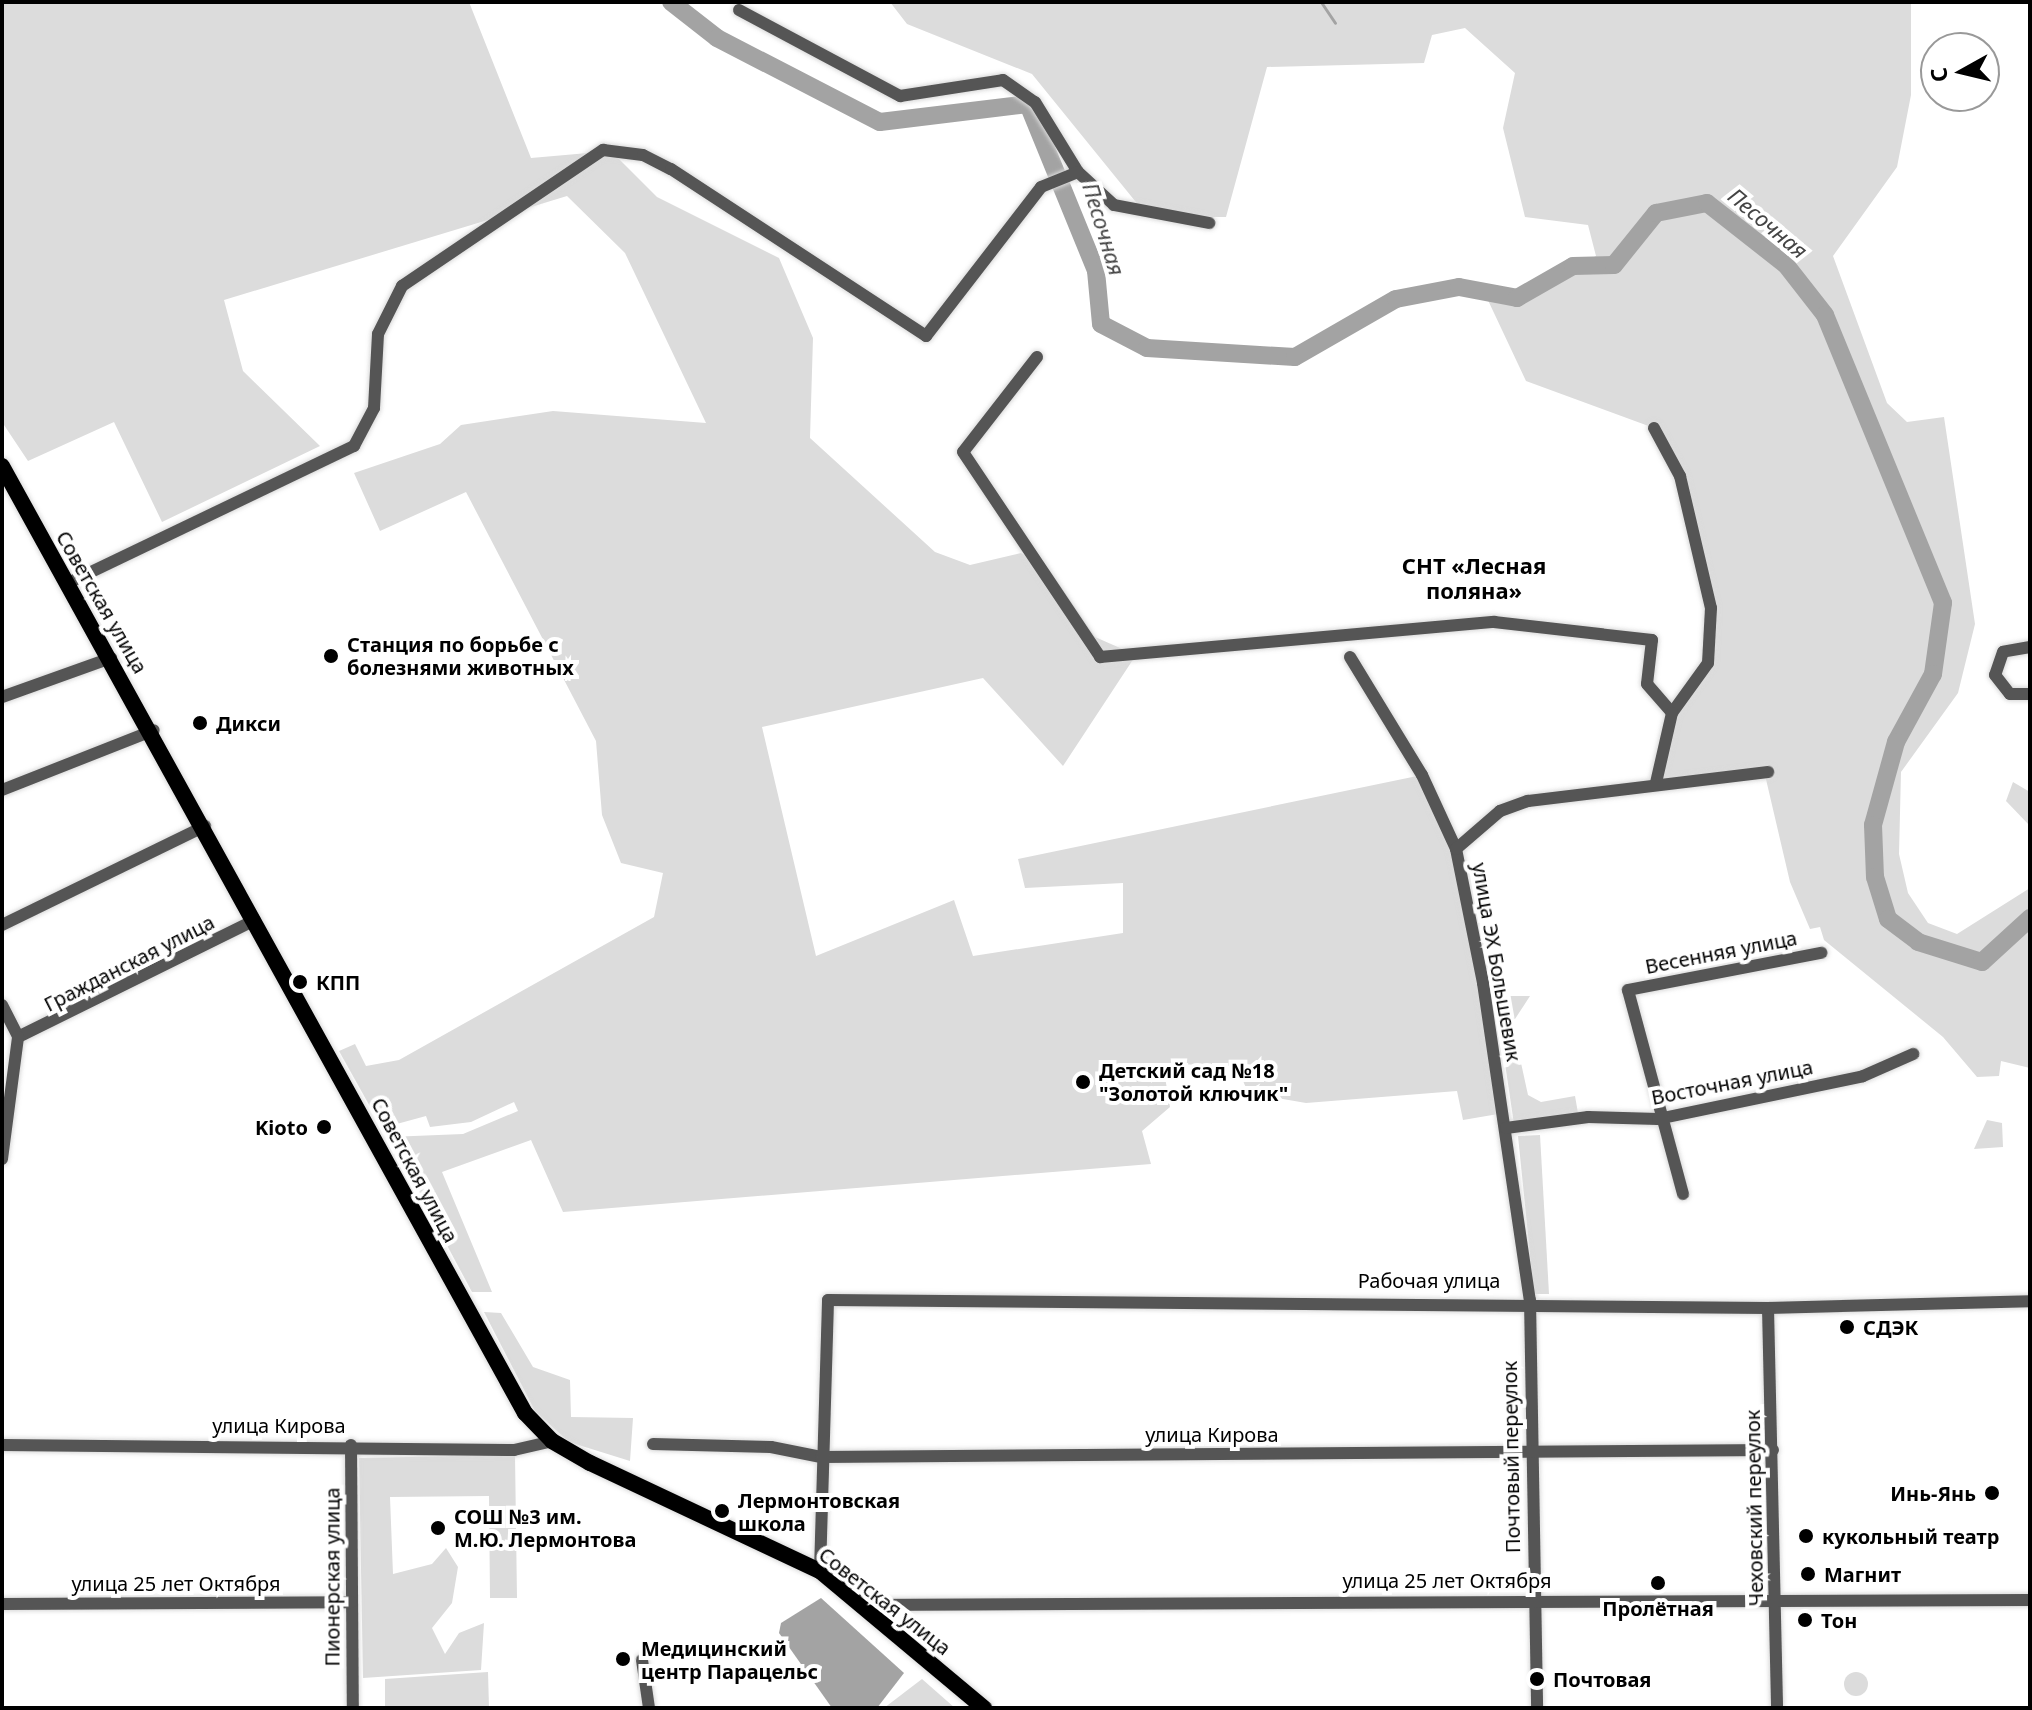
<!DOCTYPE html>
<html>
<head>
<meta charset="utf-8">
<style>
  body { margin:0 }
  #map { position:relative; width:2032px; height:1710px; overflow:hidden; background:#fff; font-family:"Noto Sans",sans-serif }
  div>[style] { position:absolute }
  .green>* { inset:0; background:#dcdcdc }
  .round { border-radius:50% }
  .water>* { inset:0; background:#a3a3a3 }
  .stream>* { height:3px; margin:-1.5px; padding:0 1.5px; transform-origin:1.5px; border-radius:1.5px; background:#a3a3a3 }
  .river>* { height:18px; margin:-9px; padding:0 9px; transform-origin:9px; border-radius:9px; background:#a3a3a3 }
  .roads { filter:drop-shadow(0 0 2px #dbdbdb) drop-shadow(0 0 2px #dbdbdb) }
  .minor>* { height:12px; margin:-6px; padding:0 6px; transform-origin:6px; border-radius:6px; background:#555 }
  .major>* { height:16px; margin:-8px; padding:0 8px; transform-origin:8px; border-radius:8px; background:#000 }
  .dots>* { width:22px; height:22px; translate:-50% -50%; box-sizing:border-box; border:4px solid #fff; border-radius:50% }
  span { translate:-50% -50%; white-space:nowrap; text-align:center; line-height:1.15; -webkit-text-stroke:8px #fff; paint-order:stroke }
  .street-label { font-size:20px; color:#000 }
  .poi-label { font-size:20px; color:#000; font-weight:700 }
  .left { translate:0 -50%; text-align:left }
  .right { translate:-100% -50%; text-align:right }
  .water-label { font-size:22px; color:#444; font-style:italic }
  .neighbourhood-label { font-size:22px; color:#000; font-weight:700 }
  .frame { position:absolute; inset:0; border:4px solid #000; pointer-events:none }
  .north { position:absolute; left:1920px; top:32px; width:80px; height:80px; box-sizing:border-box; background:#fff; border:2px solid #999; border-radius:50%; rotate:262deg; font-size:22px; font-weight:700; line-height:32px; text-align:center; color:#000 }
  .north::after { content:''; display:block; margin:auto; width:28px; height:36px; background:#000; clip-path:polygon(50% 0,100% 100%,50% 72%,0 100%) }
</style>
</head>
<body>
<div id="map">
  <div class="green">
    <div style="clip-path:polygon(2px 2px,469px 2px,531px 158px,611px 151px,657px 197px,779px 258px,813px 338px,810px 438px,935px 552px,970px 565px,1021px 553px,1049px 569px,1095px 637px,1136px 655px,1063px 766px,983px 678px,762px 727px,816px 956px,954px 900px,973px 956px,1123px 933px,1123px 883px,1025px 888px,1018px 859px,1422px 775px,1456px 849px,1504px 1113px,1463px 1120px,1457px 1091px,1306px 1103px,1248px 1093px,1237px 1066px,1174px 1064px,1164px 1071px,1170px 1107px,1142px 1131px,1151px 1164px,563px 1212px,531px 1140px,442px 1172px,492px 1292px,472px 1292px,389px 1137px,463px 1134px,518px 1111px,514px 1102px,471px 1122px,430px 1127px,426px 1116px,382px 1128px,339px 1051px,355px 1044px,366px 1066px,399px 1060px,654px 917px,663px 873px,621px 863px,602px 815px,596px 741px,466px 492px,380px 531px,354px 473px,440px 444px,461px 425px,553px 411px,706px 423px,625px 253px,567px 196px,224px 300px,243px 371px,320px 446px,162px 522px,114px 422px,28px 461px,2px 422px)"></div>
    <div style="clip-path:polygon(890px 2px,1911px 2px,1911px 95px,1897px 167px,1833px 256px,1887px 403px,1907px 422px,1944px 417px,1975px 624px,1958px 693px,1901px 772px,1899px 854px,1908px 893px,1928px 923px,1957px 934px,2030px 888px,2030px 1068px,2001px 1061px,1999px 1076px,1977px 1077px,1943px 1037px,1824px 940px,1820px 927px,1810px 929px,1790px 882px,1765px 775px,1655px 787px,1672px 713px,1708px 663px,1711px 608px,1680px 476px,1654px 428px,1526px 381px,1486px 296px,1517px 298px,1596px 256px,1588px 225px,1525px 217px,1503px 128px,1515px 73px,1465px 28px,1432px 35px,1424px 63px,1267px 67px,1226px 217px,1148px 217px,1032px 74px,907px 24px)"></div>
    <div style="clip-path:polygon(2013px 782px,2030px 792px,2030px 826px,2006px 801px)"></div>
    <div style="clip-path:polygon(1495px 996px,1530px 996px,1515px 1019px,1503px 1021px,1508px 1039px,1516px 1040px,1528px 1095px,1541px 1102px,1575px 1096px,1578px 1113px,1514px 1124px)"></div>
    <div style="clip-path:polygon(1987px 1120px,2002px 1123px,2003px 1147px,1974px 1149px)"></div>
    <div style="clip-path:polygon(1540px 1135px,1549px 1294px,1534px 1294px,1518px 1136px)"></div>
    <div style="clip-path:polygon(484px 1312px,501px 1313px,533px 1367px,570px 1380px,571px 1417px,633px 1418px,630px 1461px,569px 1442px,535px 1411px)"></div>
    <div style="clip-path:polygon(515px 1455px,517px 1598px,490px 1598px,489px 1496px,390px 1497px,393px 1574px,432px 1564px,446px 1548px,458px 1567px,452px 1603px,432px 1628px,445px 1654px,459px 1633px,484px 1623px,481px 1670px,363px 1678px,359px 1458px)"></div>
    <div class="round" style="left:1844px;top:1672px;width:24px;height:24px"></div>
    <div style="clip-path:polygon(488px 1672px,489px 1708px,385px 1708px,385px 1679px)"></div>
    <div style="clip-path:polygon(922px 1679px,955px 1708px,884px 1708px)"></div>
  </div>
  <div class="water">
    <div style="clip-path:polygon(821px 1598px,904px 1673px,877px 1708px,832px 1708px,779px 1633px,781px 1623px)"></div>
  </div>
  <div class="stream">
    <div style="left:1321px;top:2px;width:25px;rotate:56deg"></div>
  </div>
  <div class="river">
    <div style="left:671px;top:2px;width:58px;rotate:38deg"></div>
    <div style="left:717px;top:38px;width:183px;rotate:27.3deg"></div>
    <div style="left:880px;top:122px;width:149px;rotate:-6.9deg"></div>
    <div style="left:1028px;top:104px;width:180px;rotate:67.8deg"></div>
    <div style="left:1096px;top:271px;width:53px;rotate:84.6deg"></div>
    <div style="left:1101px;top:324px;width:52px;rotate:27.6deg"></div>
    <div style="left:1147px;top:348px;width:148px;rotate:3.5deg"></div>
    <div style="left:1295px;top:357px;width:116px;rotate:-29.9deg"></div>
    <div style="left:1396px;top:299px;width:64px;rotate:-10.8deg"></div>
    <div style="left:1459px;top:287px;width:59px;rotate:10.7deg"></div>
    <div style="left:1517px;top:298px;width:64px;rotate:-29.7deg"></div>
    <div style="left:1573px;top:266px;width:41px;rotate:-1.4deg"></div>
    <div style="left:1614px;top:265px;width:67px;rotate:-51.1deg"></div>
    <div style="left:1656px;top:213px;width:52px;rotate:-11.1deg"></div>
    <div style="left:1707px;top:203px;width:100px;rotate:38.1deg"></div>
    <div style="left:1786px;top:265px;width:63px;rotate:52deg"></div>
    <div style="left:1825px;top:315px;width:311px;rotate:67.7deg"></div>
    <div style="left:1943px;top:603px;width:72px;rotate:98deg"></div>
    <div style="left:1933px;top:674px;width:77px;rotate:118.6deg"></div>
    <div style="left:1896px;top:742px;width:86px;rotate:105.5deg"></div>
    <div style="left:1873px;top:825px;width:52px;rotate:87.8deg"></div>
    <div style="left:1875px;top:877px;width:44px;rotate:72.8deg"></div>
    <div style="left:1888px;top:919px;width:38px;rotate:37deg"></div>
    <div style="left:1918px;top:942px;width:67px;rotate:17.4deg"></div>
    <div style="left:1982px;top:962px;width:65px;rotate:-42.5deg"></div>
  </div>
  <div class="roads">
    <div class="minor">
      <div style="left:739px;top:10px;width:183px;rotate:28.1deg"></div>
      <div style="left:900px;top:96px;width:104px;rotate:-8.8deg"></div>
      <div style="left:1003px;top:80px;width:39px;rotate:35deg"></div>
      <div style="left:1035px;top:102px;width:82px;rotate:58.4deg"></div>
      <div style="left:1078px;top:172px;width:49px;rotate:42.5deg"></div>
      <div style="left:1114px;top:205px;width:97px;rotate:10.7deg"></div>
      <div style="left:1037px;top:357px;width:120px;rotate:127.9deg"></div>
      <div style="left:963px;top:452px;width:247px;rotate:56.2deg"></div>
      <div style="left:1100px;top:657px;width:396px;rotate:-5.1deg"></div>
      <div style="left:1494px;top:622px;width:159px;rotate:6.5deg"></div>
      <div style="left:1652px;top:640px;width:44px;rotate:96.5deg"></div>
      <div style="left:1647px;top:684px;width:38px;rotate:49deg"></div>
      <div style="left:1654px;top:428px;width:55px;rotate:61.6deg"></div>
      <div style="left:1680px;top:476px;width:136px;rotate:76.8deg"></div>
      <div style="left:1711px;top:608px;width:55px;rotate:93.1deg"></div>
      <div style="left:1708px;top:663px;width:62px;rotate:125.8deg"></div>
      <div style="left:1672px;top:713px;width:72px;rotate:102.9deg"></div>
      <div style="left:68px;top:583px;width:317px;rotate:-25.6deg"></div>
      <div style="left:354px;top:446px;width:43px;rotate:-62.2deg"></div>
      <div style="left:374px;top:408px;width:74px;rotate:-86.9deg"></div>
      <div style="left:378px;top:334px;width:54px;rotate:-63.4deg"></div>
      <div style="left:402px;top:286px;width:243px;rotate:-34.1deg"></div>
      <div style="left:603px;top:150px;width:40px;rotate:7.1deg"></div>
      <div style="left:643px;top:155px;width:31px;rotate:27deg"></div>
      <div style="left:671px;top:169px;width:305px;rotate:33.2deg"></div>
      <div style="left:926px;top:336px;width:188px;rotate:-52.3deg"></div>
      <div style="left:1041px;top:187px;width:40px;rotate:-22deg"></div>
      <div style="left:2030px;top:647px;width:27px;rotate:170deg"></div>
      <div style="left:2003px;top:652px;width:24px;rotate:109deg"></div>
      <div style="left:1995px;top:675px;width:24px;rotate:52deg"></div>
      <div style="left:2010px;top:694px;width:20px"></div>
      <div style="left:1350px;top:657px;width:138px;rotate:58.6deg"></div>
      <div style="left:1422px;top:775px;width:81px;rotate:65.3deg"></div>
      <div style="left:1456px;top:849px;width:137px;rotate:78.6deg"></div>
      <div style="left:1483px;top:983px;width:320px;rotate:81.6deg"></div>
      <div style="left:1530px;top:1300px;width:408px;rotate:89deg"></div>
      <div style="left:2px;top:697px;width:116px;rotate:-19.7deg"></div>
      <div style="left:2px;top:790px;width:163px;rotate:-21.5deg"></div>
      <div style="left:1456px;top:849px;width:58px;rotate:-40.8deg"></div>
      <div style="left:1500px;top:811px;width:30px;rotate:-20deg"></div>
      <div style="left:1528px;top:801px;width:242px;rotate:-6.9deg"></div>
      <div style="left:2px;top:925px;width:226px;rotate:-26deg"></div>
      <div style="left:2px;top:1005px;width:36px;rotate:63deg"></div>
      <div style="left:18px;top:1037px;width:264px;rotate:-26.3deg"></div>
      <div style="left:1506px;top:1128px;width:83px;rotate:-7.6deg"></div>
      <div style="left:1588px;top:1117px;width:70px;rotate:1.6deg"></div>
      <div style="left:1658px;top:1119px;width:209px;rotate:-11.8deg"></div>
      <div style="left:1863px;top:1076px;width:55px;rotate:-23.7deg"></div>
      <div style="left:2px;top:1159px;width:123px;rotate:-82.5deg"></div>
      <div style="left:1683px;top:1194px;width:211px;rotate:-105.1deg"></div>
      <div style="left:1628px;top:990px;width:197px;rotate:-10.9deg"></div>
      <div style="left:1768px;top:1308px;width:400px;rotate:88.7deg"></div>
      <div style="left:653px;top:1444px;width:118px;rotate:1.5deg"></div>
      <div style="left:771px;top:1447px;width:51px;rotate:11.3deg"></div>
      <div style="left:821px;top:1457px;width:952px;rotate:-0.42deg"></div>
      <div style="left:2px;top:1445px;width:512px;rotate:0.56deg"></div>
      <div style="left:514px;top:1450px;width:39px;rotate:-13deg"></div>
      <div style="left:351px;top:1445px;width:263px;rotate:89.6deg"></div>
      <div style="left:820px;top:1571px;width:271px;rotate:-88.3deg"></div>
      <div style="left:828px;top:1300px;width:940px;rotate:0.49deg"></div>
      <div style="left:1768px;top:1308px;width:262px;rotate:-1.5deg"></div>
      <div style="left:2px;top:1604px;width:349px;rotate:-0.3deg"></div>
      <div style="left:863px;top:1605px;width:1167px;rotate:-0.25deg"></div>
      <div style="left:642px;top:1660px;width:49px;rotate:81.7deg"></div>
    </div>
    <div class="major">
      <div style="left:2px;top:466px;width:1082px;rotate:61.09deg"></div>
      <div style="left:525px;top:1413px;width:39px;rotate:46deg"></div>
      <div style="left:552px;top:1441px;width:44px;rotate:30.1deg"></div>
      <div style="left:590px;top:1463px;width:254px;rotate:25.2deg"></div>
      <div style="left:820px;top:1571px;width:214px;rotate:39.9deg"></div>
    </div>
  </div>
  <div class="dots">
    <div style="left:331px;top:656px;background:#000"></div>
    <div style="left:200px;top:723px;background:#000"></div>
    <div style="left:300px;top:982px;background:#000"></div>
    <div style="left:1083px;top:1082px;background:#000"></div>
    <div style="left:324px;top:1127px;background:#000"></div>
    <div style="left:1847px;top:1327px;background:#000"></div>
    <div style="left:1992px;top:1493px;background:#000"></div>
    <div style="left:722px;top:1511px;background:#000"></div>
    <div style="left:438px;top:1528px;background:#000"></div>
    <div style="left:1806px;top:1536px;background:#000"></div>
    <div style="left:1808px;top:1574px;background:#000"></div>
    <div style="left:1658px;top:1583px;background:#000"></div>
    <div style="left:1805px;top:1620px;background:#000"></div>
    <div style="left:623px;top:1659px;background:#000"></div>
    <div style="left:1537px;top:1679px;background:#000"></div>
  </div>
  <div class="street-label">
    <span style="left:102px;top:602px;rotate:60deg">Советская улица</span>
    <span style="left:1721px;top:952px;rotate:-11deg">Весенняя улица</span>
    <span style="left:1497px;top:962px;rotate:80deg">улица ЭХ Большевик</span>
    <span style="left:129px;top:963px;rotate:-27deg">Гражданская улица</span>
    <span style="left:1732px;top:1082px;rotate:-11deg">Восточная улица</span>
    <span style="left:415px;top:1170px;rotate:62deg">Советская улица</span>
    <span style="left:1429px;top:1280px">Рабочая улица</span>
    <span style="left:279px;top:1425px">улица Кирова</span>
    <span style="left:1212px;top:1434px">улица Кирова</span>
    <span style="left:1511px;top:1457px;rotate:-91deg">Почтовый переулок</span>
    <span style="left:1754px;top:1508px;rotate:-91deg">Чеховский переулок</span>
    <span style="left:332px;top:1577px;rotate:-90deg">Пионерская улица</span>
    <span style="left:1447px;top:1580px">улица 25 лет Октября</span>
    <span style="left:176px;top:1583px">улица 25 лет Октября</span>
    <span style="left:885px;top:1601px;rotate:38deg">Советская улица</span>
  </div>
  <div class="poi-label">
    <span class="left" style="left:347px;top:656px">Станция по борьбе с<br>болезнями животных</span>
    <span class="left" style="left:216px;top:723px">Дикси</span>
    <span class="left" style="left:316px;top:982px">КПП</span>
    <span class="left" style="left:1099px;top:1082px">Детский сад №18<br>"Золотой ключик"</span>
    <span class="right" style="left:308px;top:1127px">Kioto</span>
    <span class="left" style="left:1863px;top:1327px">СДЭК</span>
    <span class="right" style="left:1976px;top:1493px">Инь-Янь</span>
    <span class="left" style="left:738px;top:1512px">Лермонтовская<br>школа</span>
    <span class="left" style="left:454px;top:1528px">СОШ №3 им.<br>М.Ю. Лермонтова</span>
    <span class="left" style="left:1822px;top:1536px">кукольный театр</span>
    <span class="left" style="left:1824px;top:1574px">Магнит</span>
    <span style="left:1658px;top:1608px">Пролётная</span>
    <span class="left" style="left:1821px;top:1620px">Тон</span>
    <span class="left" style="left:641px;top:1660px">Медицинский<br>центр Парацельс</span>
    <span class="left" style="left:1553px;top:1679px">Почтовая</span>
  </div>
  <div class="water-label">
    <span style="left:1768px;top:223px;rotate:40deg">Песочная</span>
    <span style="left:1104px;top:229px;rotate:73deg">Песочная</span>
  </div>
  <div class="neighbourhood-label">
    <span style="left:1474px;top:578px">СНТ «Лесная<br>поляна»</span>
  </div>
  <div class="frame"></div>
  <div class="north">С</div>
</div>
</body>
</html>
